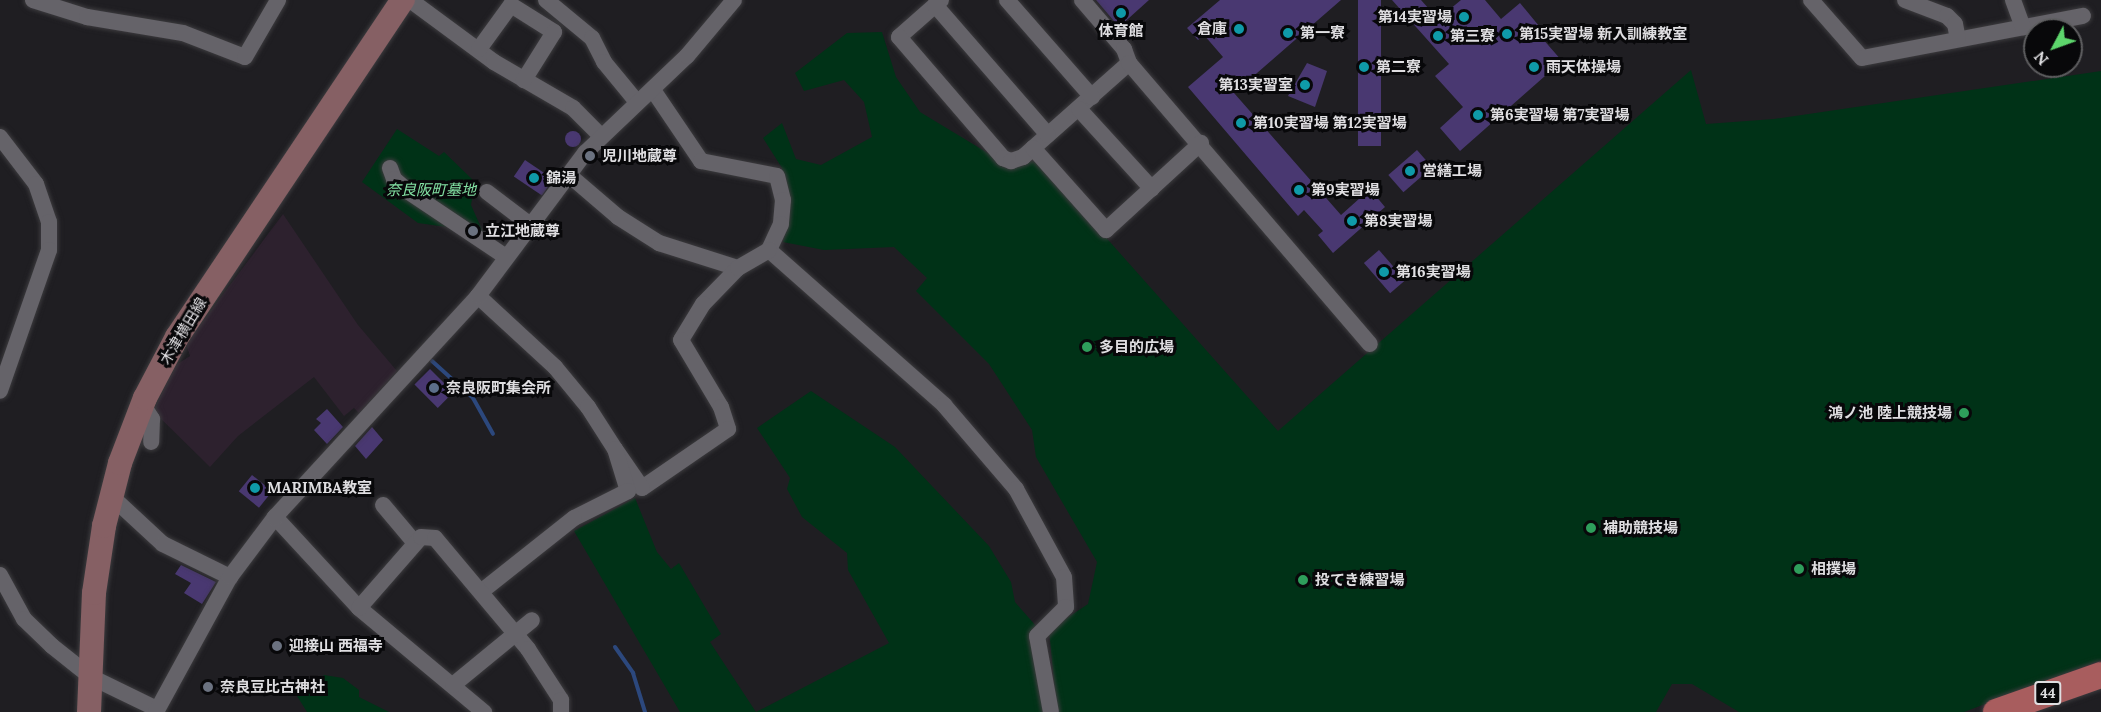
<!DOCTYPE html>
<html>
<head>
<meta charset="utf-8">
<style>
  body { margin:0 }
  #map { position:relative; width:2101px; height:712px; overflow:hidden; background:#1f1e22; font-family:Lora,"Noto Sans JP",serif }
  div>[style] { position:absolute }
  .industrial>* { inset:0; background:#2d212e }
  .green>* { inset:0; background:#003217 }
  .stream>* { height:4px; margin:-2px; padding:0 2px; transform-origin:2px; border-radius:2px; background:#2c487d }
  .building>* { inset:0; background:#493871; transform-origin:0 0 }
  .round { border-radius:50% }
  .roads { filter:drop-shadow(0 0 2px #3c3b3e) drop-shadow(0 0 2px #3c3b3e) }
  .minor>* { height:16px; margin:-8px; padding:0 8px; transform-origin:8px; border-radius:8px; background:#656369 }
  .secondary>* { height:24px; margin:-12px; padding:0 12px; transform-origin:12px; border-radius:12px; background:#866064 }
  .primary>* { height:26px; margin:-13px; padding:0 13px; transform-origin:13px; border-radius:13px; background:#a85d5e }
  .dots>* { width:16px; height:16px; translate:-50% -50%; box-sizing:border-box; border:3px solid #08080a; border-radius:50% }
  span { translate:-50% -50%; white-space:nowrap; text-align:center; line-height:1.15; -webkit-text-stroke:6px #08080a; paint-order:stroke }
  .shield-label span { padding:2px 4px; background:#08080a; border:2px solid; border-radius:4px; -webkit-text-stroke-width:0 }
  .shield-label { font-size:14px; color:#dfdee1; font-weight:700 }
  .poi-label { font-size:15px; color:#dfdee1; font-weight:700 }
  .right { translate:-100% -50%; text-align:right }
  .left { translate:0 -50%; text-align:left }
  .park-label { font-size:15px; color:#83e1a3; font-style:italic }
  .street-label { font-size:15px; color:#dfdee1 }
  .north { position:absolute; left:2023px; top:18px; width:60px; height:60px; box-sizing:border-box; background:#08080a; border:2px solid #5e5e60; border-radius:50%; rotate:229deg; font-size:16px; font-weight:700; line-height:24px; text-align:center; color:#dfdee1 }
  .north::after { content:''; display:block; margin:auto; width:21px; height:27px; background:#5dd56c; clip-path:polygon(50% 0,100% 100%,50% 72%,0 100%) }
</style>
</head>
<body>
<div id="map">
  <div class="industrial">
    <div style="clip-path:polygon(283px 214px,358px 325px,397px 371px,359px 413px,354px 408px,344px 416px,314px 377px,238px 436px,210px 467px,153px 411px,176px 365px,190px 356px,186px 344px)"></div>
  </div>
  <div class="green">
    <div style="clip-path:polygon(882px 32px,896px 77px,920px 112px,1001px 161px,1038px 161px,1278px 431px,1691px 70px,1706px 124px,1774px 119px,2101px 71px,2101px 660px,1964px 712px,1739px 712px,1692px 684px,1672px 684px,1656px 712px,1057px 712px,1049px 630px,1088px 604px,1097px 562px,1036px 457px,1032px 430px,989px 364px,916px 291px,927px 278px,894px 247px,824px 250px,783px 242px,789px 209px,782px 168px,763px 138px,782px 123px,796px 159px,821px 165px,872px 137px,864px 102px,844px 80px,804px 91px,795px 73px,847px 33px)"></div>
    <div style="clip-path:polygon(397px 129px,439px 156px,444px 152px,475px 182px,471px 205px,483px 232px,418px 223px,362px 182px)"></div>
    <div style="clip-path:polygon(811px 391px,895px 447px,989px 546px,1011px 582px,1015px 602px,1036px 626px,1043px 712px,680px 712px,574px 531px,635px 498px,657px 552px,671px 569px,679px 563px,721px 634px,710px 642px,756px 712px,889px 643px,848px 570px,847px 553px,802px 517px,787px 489px,790px 478px,757px 428px)"></div>
    <div style="clip-path:polygon(324px 675px,343px 678px,359px 690px,359px 697px,389px 712px,307px 712px,287px 680px,309px 682px,314px 687px)"></div>
  </div>
  <div class="stream">
    <div style="left:432px;top:361px;width:55px;rotate:42.1deg"></div>
    <div style="left:473px;top:398px;width:41px;rotate:60.9deg"></div>
    <div style="left:615px;top:647px;width:32px;rotate:55deg"></div>
    <div style="left:633px;top:673px;width:41px;rotate:72.9deg"></div>
  </div>
  <div class="building">
    <div style="clip-path:polygon(1096px 0,1149px 0,1119px 27px)"></div>
    <div style="clip-path:polygon(1220px 0,1341px 0,1234px 93px,1341px 215px,1370px 189px,1385px 207px,1333px 253px,1318px 235px,1323px 231px,1304px 210px,1298px 216px,1188px 87px,1223px 57px,1204px 35px,1198px 40px,1187px 28px)"></div>
    <div style="left:1358px;top:0;width:23px;height:146px"></div>
    <div style="clip-path:polygon(1392px 0,1421px 0,1438px 19px,1461px 0,1485px 0,1501px 19px,1520px 3px,1539px 26px,1535px 30px,1562px 61px,1460px 151px,1440px 128px,1463px 107px,1435px 76px,1449px 64px)"></div>
    <div style="clip-path:polygon(1307px 63px,1327px 71px,1315px 107px,1288px 96px)"></div>
    <div class="round" style="left:565px;top:131px;width:16px;height:16px"></div>
    <div style="left:1417px;top:150px;width:23px;height:38px;rotate:49deg"></div>
    <div style="left:525px;top:160px;width:34px;height:20px;rotate:34deg"></div>
    <div style="left:1379px;top:250px;width:40px;height:20px;rotate:49deg"></div>
    <div style="left:430px;top:369px;width:33px;height:22px;rotate:45deg"></div>
    <div style="clip-path:polygon(327px 409px,343px 427px,327px 444px,314px 430px,321px 423px,316px 419px)"></div>
    <div style="clip-path:polygon(372px 427px,383px 440px,366px 459px,355px 446px)"></div>
    <div style="left:252px;top:475px;width:26px;height:21px;rotate:39deg"></div>
    <div style="clip-path:polygon(181px 565px,216px 582px,202px 604px,184px 593px,191px 583px,175px 574px)"></div>
  </div>
  <div class="roads">
    <div class="minor">
      <div style="left:33px;top:0;width:57px;rotate:17.5deg"></div>
      <div style="left:87px;top:17px;width:97px;rotate:9.5deg"></div>
      <div style="left:183px;top:33px;width:66px;rotate:21.2deg"></div>
      <div style="left:245px;top:57px;width:66px;rotate:-59.9deg"></div>
      <div style="left:410px;top:0;width:104px;rotate:36.4deg"></div>
      <div style="left:494px;top:62px;width:91px;rotate:30.2deg"></div>
      <div style="left:573px;top:108px;width:40px;rotate:45deg"></div>
      <div style="left:546px;top:0;width:60px;rotate:39.6deg"></div>
      <div style="left:592px;top:38px;width:27px;rotate:63deg"></div>
      <div style="left:604px;top:62px;width:52px;rotate:50.5deg"></div>
      <div style="left:941px;top:0;width:56px;rotate:138.6deg"></div>
      <div style="left:899px;top:37px;width:160px;rotate:49.3deg"></div>
      <div style="left:1003px;top:158px;width:9px;rotate:21deg"></div>
      <div style="left:1011px;top:161px;width:13px;rotate:-18deg"></div>
      <div style="left:1023px;top:157px;width:142px;rotate:-41.6deg"></div>
      <div style="left:1007px;top:0;width:129px;rotate:48.8deg"></div>
      <div style="left:1082px;top:0;width:65px;rotate:49.4deg"></div>
      <div style="left:1124px;top:49px;width:15px;rotate:70deg"></div>
      <div style="left:1129px;top:63px;width:370px;rotate:49.4deg"></div>
      <div style="left:1811px;top:0;width:77px;rotate:48.7deg"></div>
      <div style="left:1862px;top:58px;width:225px;rotate:-10.8deg"></div>
      <div style="left:1905px;top:0;width:45px;rotate:20.9deg"></div>
      <div style="left:1947px;top:16px;width:11px;rotate:45deg"></div>
      <div style="left:1955px;top:24px;width:15px;rotate:79deg"></div>
      <div style="left:2013px;top:0;width:29px;rotate:70deg"></div>
      <div style="left:935px;top:5px;width:172px;rotate:49deg"></div>
      <div style="left:479px;top:49px;width:54px;rotate:-54deg"></div>
      <div style="left:511px;top:5px;width:51px;rotate:32.1deg"></div>
      <div style="left:554px;top:32px;width:57px;rotate:122deg"></div>
      <div style="left:653px;top:90px;width:86px;rotate:55.9deg"></div>
      <div style="left:701px;top:161px;width:77px;rotate:11.2deg"></div>
      <div style="left:777px;top:176px;width:25px;rotate:76deg"></div>
      <div style="left:783px;top:200px;width:24px;rotate:95deg"></div>
      <div style="left:781px;top:224px;width:29px;rotate:115deg"></div>
      <div style="left:769px;top:250px;width:234px;rotate:41.5deg"></div>
      <div style="left:944px;top:405px;width:111px;rotate:49.4deg"></div>
      <div style="left:1016px;top:489px;width:100px;rotate:61.4deg"></div>
      <div style="left:1064px;top:577px;width:30px;rotate:86deg"></div>
      <div style="left:1066px;top:607px;width:41px;rotate:135deg"></div>
      <div style="left:1037px;top:636px;width:77px;rotate:79.6deg"></div>
      <div style="left:1079px;top:109px;width:108px;rotate:47.6deg"></div>
      <div style="left:0;top:137px;width:59px;rotate:52.5deg"></div>
      <div style="left:36px;top:184px;width:40px;rotate:71.1deg"></div>
      <div style="left:49px;top:222px;width:28px;rotate:90deg"></div>
      <div style="left:49px;top:250px;width:149px;rotate:109.2deg"></div>
      <div style="left:1033px;top:148px;width:110px;rotate:48.3deg"></div>
      <div style="left:1106px;top:230px;width:129px;rotate:-42.5deg"></div>
      <div style="left:390px;top:168px;width:12px;rotate:70deg"></div>
      <div style="left:394px;top:179px;width:20px;rotate:41deg"></div>
      <div style="left:409px;top:192px;width:117px;rotate:33.8deg"></div>
      <div style="left:569px;top:175px;width:65px;rotate:40.6deg"></div>
      <div style="left:618px;top:217px;width:49px;rotate:32.4deg"></div>
      <div style="left:659px;top:243px;width:83px;rotate:17.6deg"></div>
      <div style="left:738px;top:268px;width:50px;rotate:134.2deg"></div>
      <div style="left:703px;top:304px;width:42px;rotate:121.4deg"></div>
      <div style="left:681px;top:340px;width:78px;rotate:59.2deg"></div>
      <div style="left:721px;top:407px;width:23px;rotate:72deg"></div>
      <div style="left:728px;top:429px;width:104px;rotate:145.5deg"></div>
      <div style="left:642px;top:488px;width:47px;rotate:-124.7deg"></div>
      <div style="left:487px;top:192px;width:53px;rotate:37.3deg"></div>
      <div style="left:738px;top:268px;width:36px;rotate:-30deg"></div>
      <div style="left:478px;top:296px;width:105px;rotate:42.7deg"></div>
      <div style="left:555px;top:367px;width:52px;rotate:50.5deg"></div>
      <div style="left:588px;top:407px;width:50px;rotate:57.3deg"></div>
      <div style="left:615px;top:449px;width:44px;rotate:72.8deg"></div>
      <div style="left:628px;top:491px;width:60px;rotate:153.4deg"></div>
      <div style="left:574px;top:518px;width:117px;rotate:141.6deg"></div>
      <div style="left:143px;top:405px;width:17px;rotate:57deg"></div>
      <div style="left:152px;top:419px;width:23px;rotate:92deg"></div>
      <div style="left:112px;top:497px;width:69px;rotate:42.7deg"></div>
      <div style="left:163px;top:544px;width:75px;rotate:26.2deg"></div>
      <div style="left:383px;top:505px;width:50px;rotate:49.9deg"></div>
      <div style="left:275px;top:517px;width:124px;rotate:47.3deg"></div>
      <div style="left:359px;top:608px;width:163px;rotate:39.8deg"></div>
      <div style="left:0;top:575px;width:50px;rotate:61.4deg"></div>
      <div style="left:24px;top:619px;width:39px;rotate:44deg"></div>
      <div style="left:52px;top:646px;width:50px;rotate:38.5deg"></div>
      <div style="left:91px;top:677px;width:73px;rotate:25.9deg"></div>
      <div style="left:359px;top:608px;width:94px;rotate:-48.9deg"></div>
      <div style="left:421px;top:537px;width:14px;rotate:4deg"></div>
      <div style="left:435px;top:538px;width:145px;rotate:50deg"></div>
      <div style="left:528px;top:649px;width:61px;rotate:57.1deg"></div>
      <div style="left:561px;top:700px;width:12px;rotate:90deg"></div>
      <div style="left:453px;top:685px;width:102px;rotate:-39.4deg"></div>
      <div style="left:156px;top:712px;width:154px;rotate:-61.3deg"></div>
      <div style="left:230px;top:577px;width:75px;rotate:-53.1deg"></div>
      <div style="left:275px;top:517px;width:300px;rotate:-47.4deg"></div>
      <div style="left:478px;top:296px;width:179px;rotate:-53.2deg"></div>
      <div style="left:585px;top:153px;width:141px;rotate:-43.6deg"></div>
      <div style="left:687px;top:56px;width:73px;rotate:-50deg"></div>
    </div>
    <div class="secondary">
      <div style="left:89px;top:712px;width:119px;rotate:-87.6deg"></div>
      <div style="left:94px;top:593px;width:68px;rotate:-81.5deg"></div>
      <div style="left:104px;top:526px;width:65px;rotate:-75.7deg"></div>
      <div style="left:120px;top:463px;width:70px;rotate:-69deg"></div>
      <div style="left:145px;top:398px;width:69px;rotate:-62.3deg"></div>
      <div style="left:177px;top:337px;width:406px;rotate:-56.2deg"></div>
    </div>
    <div class="primary">
      <div style="left:1996px;top:712px;width:111px;rotate:-19.4deg"></div>
    </div>
  </div>
  <div class="dots">
    <div style="left:1121px;top:13px;background:#0f9aa8"></div>
    <div style="left:1464px;top:17px;background:#0f9aa8"></div>
    <div style="left:1239px;top:29px;background:#0f9aa8"></div>
    <div style="left:1288px;top:33px;background:#0f9aa8"></div>
    <div style="left:1507px;top:34px;background:#0f9aa8"></div>
    <div style="left:1438px;top:36px;background:#0f9aa8"></div>
    <div style="left:1364px;top:67px;background:#0f9aa8"></div>
    <div style="left:1534px;top:67px;background:#0f9aa8"></div>
    <div style="left:1305px;top:85px;background:#0f9aa8"></div>
    <div style="left:1478px;top:115px;background:#0f9aa8"></div>
    <div style="left:1241px;top:123px;background:#0f9aa8"></div>
    <div style="left:590px;top:156px;background:#6b7280"></div>
    <div style="left:1410px;top:171px;background:#0f9aa8"></div>
    <div style="left:534px;top:178px;background:#0f9aa8"></div>
    <div style="left:1299px;top:190px;background:#0f9aa8"></div>
    <div style="left:1352px;top:221px;background:#0f9aa8"></div>
    <div style="left:473px;top:231px;background:#6b7280"></div>
    <div style="left:1384px;top:272px;background:#0f9aa8"></div>
    <div style="left:1087px;top:347px;background:#2e9e5b"></div>
    <div style="left:434px;top:388px;background:#5c6f8a"></div>
    <div style="left:1964px;top:413px;background:#2e9e5b"></div>
    <div style="left:255px;top:488px;background:#0f9aa8"></div>
    <div style="left:1591px;top:528px;background:#2e9e5b"></div>
    <div style="left:1799px;top:569px;background:#2e9e5b"></div>
    <div style="left:1303px;top:580px;background:#2e9e5b"></div>
    <div style="left:277px;top:646px;background:#6b7280"></div>
    <div style="left:208px;top:687px;background:#6b7280"></div>
  </div>
  <div class="shield-label">
    <span style="left:2048px;top:693px">44</span>
  </div>
  <div class="poi-label">
    <span class="right" style="left:1452px;top:17px">第14実習場</span>
    <span class="right" style="left:1227px;top:29px">倉庫</span>
    <span style="left:1121px;top:31px">体育館</span>
    <span class="left" style="left:1300px;top:33px">第一寮</span>
    <span class="left" style="left:1519px;top:34px">第15実習場 新入訓練教室</span>
    <span class="left" style="left:1450px;top:36px">第三寮</span>
    <span class="left" style="left:1376px;top:67px">第二寮</span>
    <span class="left" style="left:1546px;top:67px">雨天体操場</span>
    <span class="right" style="left:1293px;top:85px">第13実習室</span>
    <span class="left" style="left:1490px;top:115px">第6実習場 第7実習場</span>
    <span class="left" style="left:1253px;top:123px">第10実習場 第12実習場</span>
    <span class="left" style="left:602px;top:156px">児川地蔵尊</span>
    <span class="left" style="left:1422px;top:171px">営繕工場</span>
    <span class="left" style="left:546px;top:178px">錦湯</span>
    <span class="left" style="left:1311px;top:190px">第9実習場</span>
    <span class="left" style="left:1364px;top:221px">第8実習場</span>
    <span class="left" style="left:485px;top:231px">立江地蔵尊</span>
    <span class="left" style="left:1396px;top:272px">第16実習場</span>
    <span class="left" style="left:1099px;top:347px">多目的広場</span>
    <span class="left" style="left:446px;top:388px">奈良阪町集会所</span>
    <span class="right" style="left:1952px;top:413px">鴻ノ池 陸上競技場</span>
    <span class="left" style="left:267px;top:488px">MARIMBA教室</span>
    <span class="left" style="left:1603px;top:528px">補助競技場</span>
    <span class="left" style="left:1811px;top:569px">相撲場</span>
    <span class="left" style="left:1315px;top:580px">投てき練習場</span>
    <span class="left" style="left:289px;top:646px">迎接山 西福寺</span>
    <span class="left" style="left:220px;top:687px">奈良豆比古神社</span>
  </div>
  <div class="park-label">
    <span style="left:431px;top:190px">奈良阪町墓地</span>
  </div>
  <div class="street-label">
    <span style="left:183px;top:331px;rotate:-59deg">木津横田線</span>
  </div>
  <div class="north">N</div>
</div>
</body>
</html>
